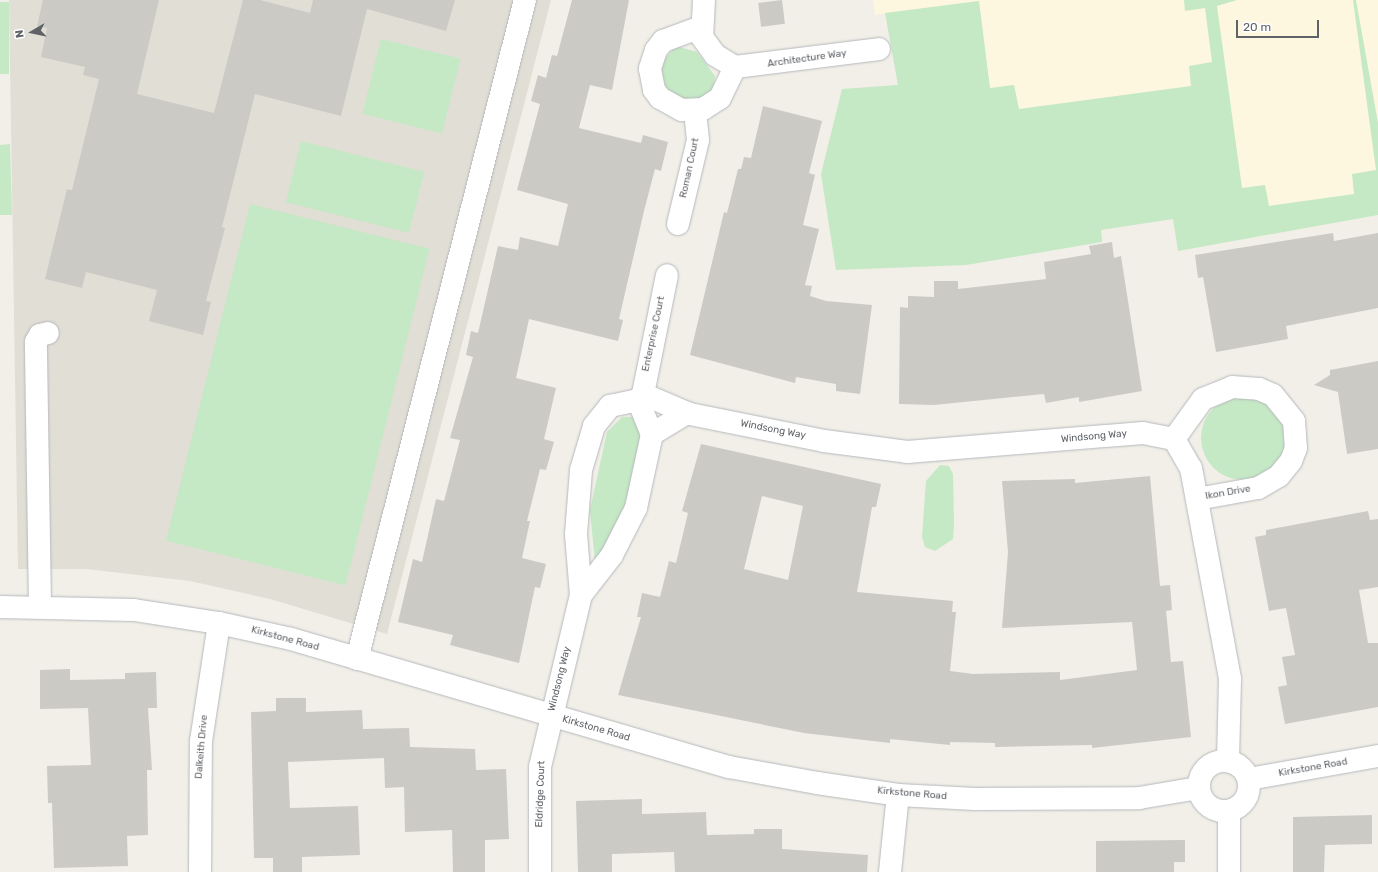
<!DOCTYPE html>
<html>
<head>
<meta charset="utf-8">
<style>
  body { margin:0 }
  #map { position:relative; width:1378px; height:872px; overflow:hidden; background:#f1efe8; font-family:Rubik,sans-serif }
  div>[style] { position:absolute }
  .commercial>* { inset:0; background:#fef7e0 }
  .education>* { inset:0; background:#e1ded6 }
  .green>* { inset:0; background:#c5e8c5; transform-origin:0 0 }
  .round { border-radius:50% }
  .building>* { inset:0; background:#cccac5; transform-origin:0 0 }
  .roads { filter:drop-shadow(0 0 1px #b5b8bc) drop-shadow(0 0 1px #b5b8bc) }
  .minor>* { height:22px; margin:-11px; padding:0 11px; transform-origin:11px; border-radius:11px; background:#fff }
  .minor>.ring { margin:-11px; padding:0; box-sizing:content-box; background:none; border:22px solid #fff; border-radius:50% }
  span { translate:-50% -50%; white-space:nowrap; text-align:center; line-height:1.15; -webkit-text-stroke:3px #fff; paint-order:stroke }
  .street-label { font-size:10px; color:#5f6368 }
  .north { position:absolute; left:12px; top:12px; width:40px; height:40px; -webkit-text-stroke:3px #fff; paint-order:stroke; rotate:261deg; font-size:11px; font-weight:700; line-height:16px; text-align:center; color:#5f6368 }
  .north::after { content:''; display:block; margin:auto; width:14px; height:18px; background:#5f6368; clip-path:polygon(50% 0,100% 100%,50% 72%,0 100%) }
  .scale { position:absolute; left:1236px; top:20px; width:83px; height:18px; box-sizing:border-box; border:2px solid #5f6368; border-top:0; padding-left:5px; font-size:12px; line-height:14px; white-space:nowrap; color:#5f6368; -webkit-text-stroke:3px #fff; paint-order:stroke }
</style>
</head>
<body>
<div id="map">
  <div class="commercial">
    <div style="clip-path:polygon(873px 0,1378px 0,1378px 215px,1245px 239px,993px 116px,979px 1px,875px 15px)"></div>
  </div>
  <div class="education">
    <div style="clip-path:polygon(9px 0,551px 0,387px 634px,270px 599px,190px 581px,86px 569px,18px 569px)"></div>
  </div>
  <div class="green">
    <div style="clip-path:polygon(1184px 0,1237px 0,1217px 6px,1242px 188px,1265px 185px,1269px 206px,1354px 194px,1352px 174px,1376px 170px,1353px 0,1356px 0,1378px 123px,1378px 215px,1178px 251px,1173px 219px,1101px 230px,1102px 242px,966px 265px,836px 270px,821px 174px,842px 89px,898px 85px,885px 13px,979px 1px,990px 88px,1014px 85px,1019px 109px,1191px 86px,1189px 66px,1212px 62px,1205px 8px,1185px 11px)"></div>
    <div style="left:0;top:2px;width:9px;height:72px"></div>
    <div style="left:381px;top:39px;width:82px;height:77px;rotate:14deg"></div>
    <div style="clip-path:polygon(676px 46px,697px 52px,715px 76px,713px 91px,702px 100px,678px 98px,666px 88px,661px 71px,663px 61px)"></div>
    <div style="left:301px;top:141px;width:127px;height:63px;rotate:14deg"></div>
    <div style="clip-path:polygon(10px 144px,12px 215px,0 215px,0 145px)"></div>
    <div style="left:250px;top:204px;width:185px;height:347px;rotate:14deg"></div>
    <div class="round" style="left:1201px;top:396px;width:84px;height:84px"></div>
    <div style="clip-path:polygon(622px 417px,634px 417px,645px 424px,634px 505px,595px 562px,590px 510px,607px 432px)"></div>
    <div style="clip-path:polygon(940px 465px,949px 466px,953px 474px,954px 523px,953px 539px,935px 551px,925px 547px,922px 537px,926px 481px)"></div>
  </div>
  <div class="building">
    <div style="clip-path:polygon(43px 0,159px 0,137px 94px,214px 113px,243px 0,260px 0,310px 13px,313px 0,455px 0,446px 31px,367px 9px,341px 116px,255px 94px,222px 227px,225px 228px,206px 301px,211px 302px,203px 335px,149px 321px,157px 290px,86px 272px,82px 288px,45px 279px,67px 189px,72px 190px,99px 79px,83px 75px,85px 67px,41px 57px,47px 28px,37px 26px)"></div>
    <div style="clip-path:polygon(572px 0,629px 0,612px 90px,590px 85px,579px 128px,641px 143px,643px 135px,668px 142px,661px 171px,655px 169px,644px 211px,619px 319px,623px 320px,618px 341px,529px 319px,516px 378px,556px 388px,544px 439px,554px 442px,546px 470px,540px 469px,527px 521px,530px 521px,522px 558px,546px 564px,540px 588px,535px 587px,519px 663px,450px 645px,453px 635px,398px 622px,413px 559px,422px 562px,436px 499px,444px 501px,460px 440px,450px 438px,473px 357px,466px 355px,471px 331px,478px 333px,498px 246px,518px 250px,520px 237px,558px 246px,568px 204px,517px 190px,540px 104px,531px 101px,538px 75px,546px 78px,552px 55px,557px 56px)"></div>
    <div style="left:782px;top:0;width:24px;height:24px;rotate:83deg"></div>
    <div style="clip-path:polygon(763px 106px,822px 121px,809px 173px,815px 175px,803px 225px,819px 229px,805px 285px,812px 286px,810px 296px,826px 301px,872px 305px,860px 394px,836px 391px,836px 384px,796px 377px,795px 383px,690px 355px,724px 212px,727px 213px,738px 169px,741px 169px,744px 157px,751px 158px)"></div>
    <div style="clip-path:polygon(1333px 233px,1334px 241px,1378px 233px,1378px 308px,1286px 326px,1288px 339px,1216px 352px,1203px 277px,1198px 278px,1195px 255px)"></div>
    <div style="clip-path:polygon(1112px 242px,1114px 258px,1121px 256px,1142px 391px,1079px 402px,1079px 397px,1046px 403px,1044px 394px,934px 405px,899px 404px,900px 307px,908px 308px,908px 296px,934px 297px,934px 281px,958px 281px,958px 289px,1046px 279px,1044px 262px,1091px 254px,1089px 246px)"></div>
    <div style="clip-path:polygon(1378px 361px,1378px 449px,1347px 454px,1338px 392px,1314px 385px,1330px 375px,1330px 370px)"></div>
    <div style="clip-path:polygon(evenodd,701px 444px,881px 484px,876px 507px,872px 507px,857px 592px,953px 601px,952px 612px,956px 612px,950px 671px,973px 674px,1060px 672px,1060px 680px,1137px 670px,1132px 622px,1002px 628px,1008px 552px,1002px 481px,1075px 479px,1075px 483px,1150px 476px,1160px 586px,1170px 585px,1172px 610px,1166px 611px,1171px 662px,1183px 661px,1191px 737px,1092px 748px,1092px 745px,995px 747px,995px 743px,950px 742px,950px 745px,890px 739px,890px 743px,804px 733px,618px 695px,641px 617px,637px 617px,642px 593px,660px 597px,669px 561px,676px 563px,688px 513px,682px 511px,701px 444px,762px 496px,803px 506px,788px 580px,744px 569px,762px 496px)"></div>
    <div style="clip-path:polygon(1368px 511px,1370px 520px,1378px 519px,1378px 587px,1359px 590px,1368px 643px,1378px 643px,1378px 707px,1285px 724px,1278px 687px,1287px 685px,1282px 657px,1295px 655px,1286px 608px,1269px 611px,1255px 537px,1266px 535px,1266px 530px)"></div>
    <div style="clip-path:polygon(70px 669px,70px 680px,125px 679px,125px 673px,156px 672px,157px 708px,148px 708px,152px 770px,147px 770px,148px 835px,127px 836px,128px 866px,54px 868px,52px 803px,48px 803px,47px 766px,91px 765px,88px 708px,40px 709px,40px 670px)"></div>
    <div style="clip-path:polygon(276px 698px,306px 698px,306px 712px,362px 710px,363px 729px,409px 728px,410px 747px,475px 749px,476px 770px,506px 769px,509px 839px,485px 840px,485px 872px,453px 872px,452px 830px,405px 832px,404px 787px,385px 788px,384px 758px,288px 762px,290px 808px,358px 806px,360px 855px,302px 857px,302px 872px,273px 872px,273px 858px,254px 858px,251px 712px,276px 711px)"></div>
    <div style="clip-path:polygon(642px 799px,642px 814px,706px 812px,707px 835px,754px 834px,754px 829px,782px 829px,782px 849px,868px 855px,867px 872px,675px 872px,674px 852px,612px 854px,612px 872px,578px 872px,576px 801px)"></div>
    <div style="clip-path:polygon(1372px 815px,1372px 844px,1325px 845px,1324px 872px,1293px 872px,1293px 817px)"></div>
    <div style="clip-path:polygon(1185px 840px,1185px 862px,1174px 862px,1174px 872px,1096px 872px,1096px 841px)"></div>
  </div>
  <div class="roads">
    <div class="minor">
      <div style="left:704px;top:0;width:37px;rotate:93deg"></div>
      <div style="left:702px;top:37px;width:22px;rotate:54deg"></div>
      <div style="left:715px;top:55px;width:23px;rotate:31deg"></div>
      <div style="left:735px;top:67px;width:145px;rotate:-7.1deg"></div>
      <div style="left:701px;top:27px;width:40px;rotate:159.8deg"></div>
      <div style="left:663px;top:41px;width:11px;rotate:128deg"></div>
      <div style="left:656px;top:50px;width:20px;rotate:108deg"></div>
      <div style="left:650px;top:69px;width:21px;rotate:79deg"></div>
      <div style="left:654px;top:90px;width:10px;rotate:53deg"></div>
      <div style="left:660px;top:98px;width:25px;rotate:29deg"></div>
      <div style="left:682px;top:110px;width:21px;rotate:-3deg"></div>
      <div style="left:703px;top:109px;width:20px;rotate:-33deg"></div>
      <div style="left:720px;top:98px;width:34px;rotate:-64deg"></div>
      <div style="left:678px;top:224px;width:86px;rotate:-76.6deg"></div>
      <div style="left:698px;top:140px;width:29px;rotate:-96deg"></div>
      <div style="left:643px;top:394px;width:121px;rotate:-78.6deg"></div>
      <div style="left:638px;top:400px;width:37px;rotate:68deg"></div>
      <div style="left:1174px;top:439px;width:49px;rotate:-54.1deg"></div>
      <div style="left:1203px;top:399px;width:31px;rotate:-22deg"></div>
      <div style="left:1232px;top:387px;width:27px;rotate:4deg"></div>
      <div style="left:1259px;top:389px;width:15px;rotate:23deg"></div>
      <div style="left:1273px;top:395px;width:33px;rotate:51deg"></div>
      <div style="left:1294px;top:421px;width:27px;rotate:86deg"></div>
      <div style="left:1296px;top:448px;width:14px;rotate:111deg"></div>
      <div style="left:1291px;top:461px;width:19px;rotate:129deg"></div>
      <div style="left:1279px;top:476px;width:24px;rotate:150deg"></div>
      <div style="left:1258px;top:488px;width:62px;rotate:169.8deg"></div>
      <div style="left:581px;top:595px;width:51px;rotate:-52.2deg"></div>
      <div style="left:612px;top:555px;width:53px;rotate:-62.9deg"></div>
      <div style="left:636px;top:508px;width:76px;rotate:-77.8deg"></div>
      <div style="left:652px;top:434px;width:41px;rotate:-31deg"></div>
      <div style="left:40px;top:606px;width:264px;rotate:-90.9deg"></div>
      <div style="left:36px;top:342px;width:8px;rotate:-60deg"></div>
      <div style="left:40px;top:335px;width:8px;rotate:-14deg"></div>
      <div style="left:0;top:607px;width:134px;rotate:1.3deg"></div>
      <div style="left:134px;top:610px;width:86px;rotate:8.7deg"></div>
      <div style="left:219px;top:623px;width:74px;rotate:12.5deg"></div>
      <div style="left:291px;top:639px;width:456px;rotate:16.3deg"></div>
      <div style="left:729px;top:767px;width:89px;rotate:10.3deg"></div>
      <div style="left:817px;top:783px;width:82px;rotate:8.4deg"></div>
      <div style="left:898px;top:795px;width:77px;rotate:3deg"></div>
      <div style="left:975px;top:799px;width:164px;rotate:-0.3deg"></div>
      <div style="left:1139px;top:798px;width:61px;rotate:-9.5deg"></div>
      <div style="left:357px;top:659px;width:680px;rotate:-75.7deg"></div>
      <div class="ring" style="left:1199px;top:761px;width:28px;height:28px"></div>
      <div style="left:1249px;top:779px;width:131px;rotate:-10.1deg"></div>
      <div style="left:200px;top:872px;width:131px;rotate:-89.6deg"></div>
      <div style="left:201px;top:741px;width:119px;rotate:-81.3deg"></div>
      <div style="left:540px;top:872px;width:105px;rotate:-90deg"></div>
      <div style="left:540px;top:767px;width:177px;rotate:-76.6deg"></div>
      <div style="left:581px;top:595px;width:61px;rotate:-94.7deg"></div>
      <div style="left:576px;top:534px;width:64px;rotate:-85.5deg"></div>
      <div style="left:581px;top:470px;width:46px;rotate:-73.5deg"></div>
      <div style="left:594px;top:426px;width:26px;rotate:-51deg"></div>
      <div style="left:610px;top:406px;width:29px;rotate:-12deg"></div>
      <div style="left:638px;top:400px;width:8px;rotate:-50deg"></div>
      <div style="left:643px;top:394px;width:51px;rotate:23.1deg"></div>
      <div style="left:690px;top:414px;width:137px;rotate:11.4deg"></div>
      <div style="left:824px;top:441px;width:84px;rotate:7.5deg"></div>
      <div style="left:907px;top:452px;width:237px;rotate:-4.6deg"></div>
      <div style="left:1143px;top:433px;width:32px;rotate:11deg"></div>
      <div style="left:1174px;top:439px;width:34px;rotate:60deg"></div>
      <div style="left:1191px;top:468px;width:215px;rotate:79.5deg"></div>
      <div style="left:1230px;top:679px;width:81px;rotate:91.4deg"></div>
      <div style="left:890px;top:872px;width:77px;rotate:-84.1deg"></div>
      <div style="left:1229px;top:872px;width:61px;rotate:-90deg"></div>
    </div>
  </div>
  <div class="street-label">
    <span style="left:807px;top:59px;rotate:-8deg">Architecture Way</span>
    <span style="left:690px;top:168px;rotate:-78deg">Roman Court</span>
    <span style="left:654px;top:334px;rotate:-78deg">Enterprise Court</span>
    <span style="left:773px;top:430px;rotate:11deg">Windsong Way</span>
    <span style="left:1094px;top:437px;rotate:-5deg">Windsong Way</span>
    <span style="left:1228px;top:493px;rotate:-10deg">Ikon Drive</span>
    <span style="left:285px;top:639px;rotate:15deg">Kirkstone Road</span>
    <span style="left:560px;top:679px;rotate:-76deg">Windsong Way</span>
    <span style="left:596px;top:729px;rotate:16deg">Kirkstone Road</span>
    <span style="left:202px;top:747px;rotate:-85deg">Dalkeith Drive</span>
    <span style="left:1313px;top:768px;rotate:-10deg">Kirkstone Road</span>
    <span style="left:541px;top:794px;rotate:-88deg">Eldridge Court</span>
    <span style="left:912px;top:794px;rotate:5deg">Kirkstone Road</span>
  </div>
  <div class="north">N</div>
  <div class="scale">20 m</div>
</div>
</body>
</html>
